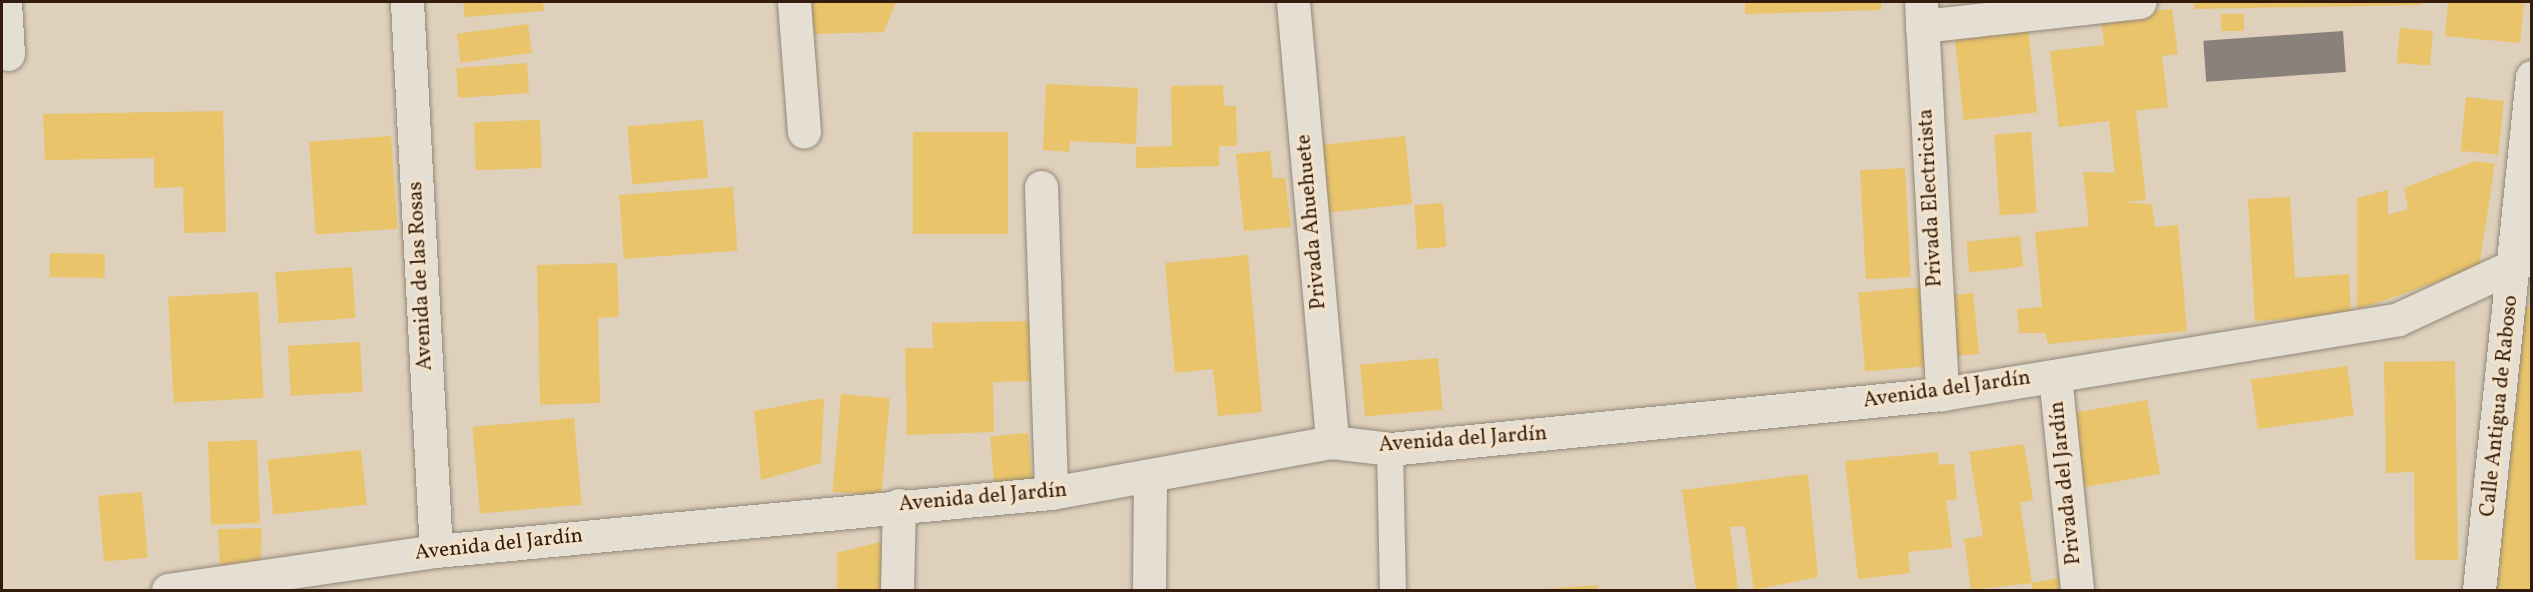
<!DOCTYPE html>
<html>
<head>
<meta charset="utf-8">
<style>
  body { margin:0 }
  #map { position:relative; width:2533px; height:592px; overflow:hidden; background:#ded0bb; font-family:Vollkorn,serif }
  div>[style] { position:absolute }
  .homes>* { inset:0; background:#e9c46a; transform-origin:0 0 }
  .industry>* { inset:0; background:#8a817c; transform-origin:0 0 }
  .roads { filter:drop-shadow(0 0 2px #928779) drop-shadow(0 0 2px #928779) }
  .lane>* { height:26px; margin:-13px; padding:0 13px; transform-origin:13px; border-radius:13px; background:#e5ded3 }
  .street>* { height:33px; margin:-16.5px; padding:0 16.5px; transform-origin:16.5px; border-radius:16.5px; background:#e5ded3 }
  .secondary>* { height:33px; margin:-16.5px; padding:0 16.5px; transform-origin:16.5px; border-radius:16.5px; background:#e5ded3 }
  span { translate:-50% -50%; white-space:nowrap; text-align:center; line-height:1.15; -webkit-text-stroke:6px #f3e2ca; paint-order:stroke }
  .street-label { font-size:21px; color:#331c0d }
  .frame { position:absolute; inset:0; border:3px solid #331c0d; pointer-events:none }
</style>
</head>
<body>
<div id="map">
  <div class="homes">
    <div style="clip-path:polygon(463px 2px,543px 2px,544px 11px,465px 17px)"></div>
    <div style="clip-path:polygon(811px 2px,896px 2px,884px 32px,812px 34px)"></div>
    <div style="clip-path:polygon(1745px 2px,1881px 2px,1881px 10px,1745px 14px)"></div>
    <div style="clip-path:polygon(2194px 2px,2422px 2px,2422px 5px,2194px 9px)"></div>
    <div style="clip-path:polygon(2448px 2px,2524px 2px,2520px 43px,2445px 36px)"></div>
    <div style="clip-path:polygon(2172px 9px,2178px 54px,2162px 56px,2168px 107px,2136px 111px,2146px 200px,2121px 202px,2152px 204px,2155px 227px,2178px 225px,2187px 331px,2048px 344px,2045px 333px,2019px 333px,2017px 309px,2042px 307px,2035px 232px,2089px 226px,2083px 172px,2115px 173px,2109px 121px,2059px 127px,2050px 51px,2104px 45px,2101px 16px)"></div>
    <div style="left:2221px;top:14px;width:23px;height:17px"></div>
    <div style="left:528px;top:24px;width:29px;height:72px;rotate:82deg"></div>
    <div style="left:2028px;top:26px;width:87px;height:74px;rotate:84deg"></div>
    <div style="left:2400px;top:28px;width:33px;height:35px;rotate:5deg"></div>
    <div style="left:527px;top:63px;width:30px;height:71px;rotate:86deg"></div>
    <div style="clip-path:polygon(1046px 84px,1138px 88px,1136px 144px,1070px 141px,1069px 152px,1043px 150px)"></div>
    <div style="clip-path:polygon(1223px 85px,1224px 106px,1236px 106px,1237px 146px,1219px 146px,1219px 166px,1136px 168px,1136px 147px,1172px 146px,1171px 86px)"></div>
    <div style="left:2466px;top:97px;width:38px;height:54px;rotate:6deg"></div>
    <div style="clip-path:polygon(223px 111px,226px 232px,184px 233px,183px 187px,154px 188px,154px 158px,45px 160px,43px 114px)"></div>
    <div style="left:540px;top:120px;width:48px;height:66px;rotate:88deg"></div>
    <div style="left:703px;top:120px;width:58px;height:76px;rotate:85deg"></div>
    <div style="left:913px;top:132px;width:95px;height:102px"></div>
    <div style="left:2031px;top:132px;width:81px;height:37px;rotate:86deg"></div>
    <div style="left:391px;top:136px;width:93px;height:82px;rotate:86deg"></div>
    <div style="left:1405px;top:136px;width:68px;height:90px;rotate:84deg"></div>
    <div style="clip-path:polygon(1270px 151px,1273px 178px,1285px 178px,1291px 227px,1244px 231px,1236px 154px)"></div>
    <div style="clip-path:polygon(2475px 161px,2495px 164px,2479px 267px,2357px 310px,2357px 198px,2388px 190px,2388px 215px,2408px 209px,2404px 188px)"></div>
    <div style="left:1905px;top:168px;width:109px;height:45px;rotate:87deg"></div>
    <div style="left:733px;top:187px;width:64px;height:114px;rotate:86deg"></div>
    <div style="clip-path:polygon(2290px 197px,2295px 278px,2349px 274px,2351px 315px,2255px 321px,2248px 199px)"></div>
    <div style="left:1443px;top:203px;width:44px;height:29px;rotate:86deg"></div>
    <div style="left:2020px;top:236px;width:31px;height:54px;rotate:84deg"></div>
    <div style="left:50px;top:253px;width:55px;height:24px;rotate:1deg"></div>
    <div style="clip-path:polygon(1248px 255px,1262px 412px,1218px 416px,1213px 369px,1175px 373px,1165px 263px)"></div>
    <div style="clip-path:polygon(617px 263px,619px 317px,598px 318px,600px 403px,540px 405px,537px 265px)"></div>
    <div style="left:352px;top:267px;width:51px;height:77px;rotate:86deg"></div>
    <div style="left:1924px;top:287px;width:79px;height:66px;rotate:85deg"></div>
    <div style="left:258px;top:292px;width:106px;height:90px;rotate:87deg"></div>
    <div style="left:1973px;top:293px;width:61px;height:30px;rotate:84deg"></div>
    <div style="clip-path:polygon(2532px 306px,2532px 590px,2496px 590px,2521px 308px)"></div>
    <div style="clip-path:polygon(1029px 321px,1031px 381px,993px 382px,994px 432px,907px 435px,905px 348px,933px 348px,932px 323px)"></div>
    <div style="left:360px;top:342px;width:50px;height:72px;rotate:87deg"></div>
    <div style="left:1438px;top:358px;width:52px;height:78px;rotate:85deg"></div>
    <div style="clip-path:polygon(2455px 361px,2458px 560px,2415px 560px,2414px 472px,2386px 473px,2384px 362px)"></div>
    <div style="left:2347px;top:366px;width:50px;height:97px;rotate:82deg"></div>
    <div style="left:841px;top:394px;width:49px;height:98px;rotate:5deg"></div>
    <div style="clip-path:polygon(824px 398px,821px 463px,761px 480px,754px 411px)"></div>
    <div style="left:2147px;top:400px;width:75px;height:84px;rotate:80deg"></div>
    <div style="left:574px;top:418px;width:87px;height:102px;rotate:85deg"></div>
    <div style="left:1028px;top:433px;width:48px;height:38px;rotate:85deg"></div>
    <div style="left:257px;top:440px;width:83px;height:49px;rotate:88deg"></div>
    <div style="clip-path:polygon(2024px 444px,2033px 500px,2020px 503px,2032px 583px,1971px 590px,1964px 539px,1983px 536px,1969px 452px)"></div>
    <div style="left:361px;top:450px;width:55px;height:94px;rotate:84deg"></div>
    <div style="clip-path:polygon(1938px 452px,1939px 465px,1954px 464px,1957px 499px,1946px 501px,1952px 548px,1908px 552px,1910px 573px,1858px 579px,1845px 461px)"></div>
    <div style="clip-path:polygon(1808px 474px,1818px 577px,1754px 590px,1745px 526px,1730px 527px,1738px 590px,1696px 590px,1682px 490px)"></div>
    <div style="left:142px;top:492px;width:66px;height:44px;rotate:85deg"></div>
    <div style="clip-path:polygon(262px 528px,260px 572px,221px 578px,218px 529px)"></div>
    <div style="clip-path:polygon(884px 541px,884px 590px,837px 590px,837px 553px)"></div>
    <div style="clip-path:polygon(2069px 576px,2071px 590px,2032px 590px,2032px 583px)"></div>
    <div style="clip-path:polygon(1598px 585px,1598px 590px,1545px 590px,1545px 589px)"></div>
  </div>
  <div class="industry">
    <div style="left:2343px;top:31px;width:41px;height:140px;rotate:86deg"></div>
  </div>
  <div class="roads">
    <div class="lane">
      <div style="left:1390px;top:449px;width:141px;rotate:88.8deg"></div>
    </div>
    <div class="street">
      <div style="left:5px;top:2px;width:52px;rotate:86.7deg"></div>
      <div style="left:407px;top:2px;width:550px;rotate:86.98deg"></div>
      <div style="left:794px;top:2px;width:130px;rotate:85.6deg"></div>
      <div style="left:1293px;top:2px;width:442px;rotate:84.9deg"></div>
      <div style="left:1921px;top:2px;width:393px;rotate:86.9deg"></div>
      <div style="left:1922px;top:26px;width:219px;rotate:-6.3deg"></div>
      <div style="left:1041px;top:187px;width:306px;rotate:88.1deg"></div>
      <div style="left:2055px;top:376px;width:215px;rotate:84.1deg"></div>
      <div style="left:897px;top:590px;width:85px;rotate:-88.7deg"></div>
      <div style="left:1149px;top:590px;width:112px;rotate:-89.5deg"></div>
      <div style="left:2479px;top:590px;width:516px;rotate:-84.1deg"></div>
    </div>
    <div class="secondary">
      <div style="left:168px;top:590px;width:271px;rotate:-8.3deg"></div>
      <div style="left:436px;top:551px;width:618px;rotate:-5.39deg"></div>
      <div style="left:1051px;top:493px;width:286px;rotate:-10.3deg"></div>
      <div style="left:1332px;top:442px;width:58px;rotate:6.9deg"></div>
      <div style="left:1390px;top:449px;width:555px;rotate:-5.69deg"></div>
      <div style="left:1942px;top:394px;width:462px;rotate:-9.3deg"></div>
      <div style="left:2398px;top:319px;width:148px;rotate:-24.8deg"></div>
    </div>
  </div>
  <div class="street-label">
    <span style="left:1931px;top:198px;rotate:-93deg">Privada Electricista</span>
    <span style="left:1312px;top:222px;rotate:-95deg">Privada Ahuehuete</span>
    <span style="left:421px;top:276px;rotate:-93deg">Avenida de las Rosas</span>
    <span style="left:1947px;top:390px;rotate:-8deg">Avenida del Jardín</span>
    <span style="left:2500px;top:406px;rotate:-84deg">Calle Antigua de Raboso</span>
    <span style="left:1463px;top:440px;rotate:-4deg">Avenida del Jardín</span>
    <span style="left:2066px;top:483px;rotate:-96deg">Privada del Jardín</span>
    <span style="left:983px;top:498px;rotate:-5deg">Avenida del Jardín</span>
    <span style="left:499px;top:545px;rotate:-6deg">Avenida del Jardín</span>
  </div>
  <div class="frame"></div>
</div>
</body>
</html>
